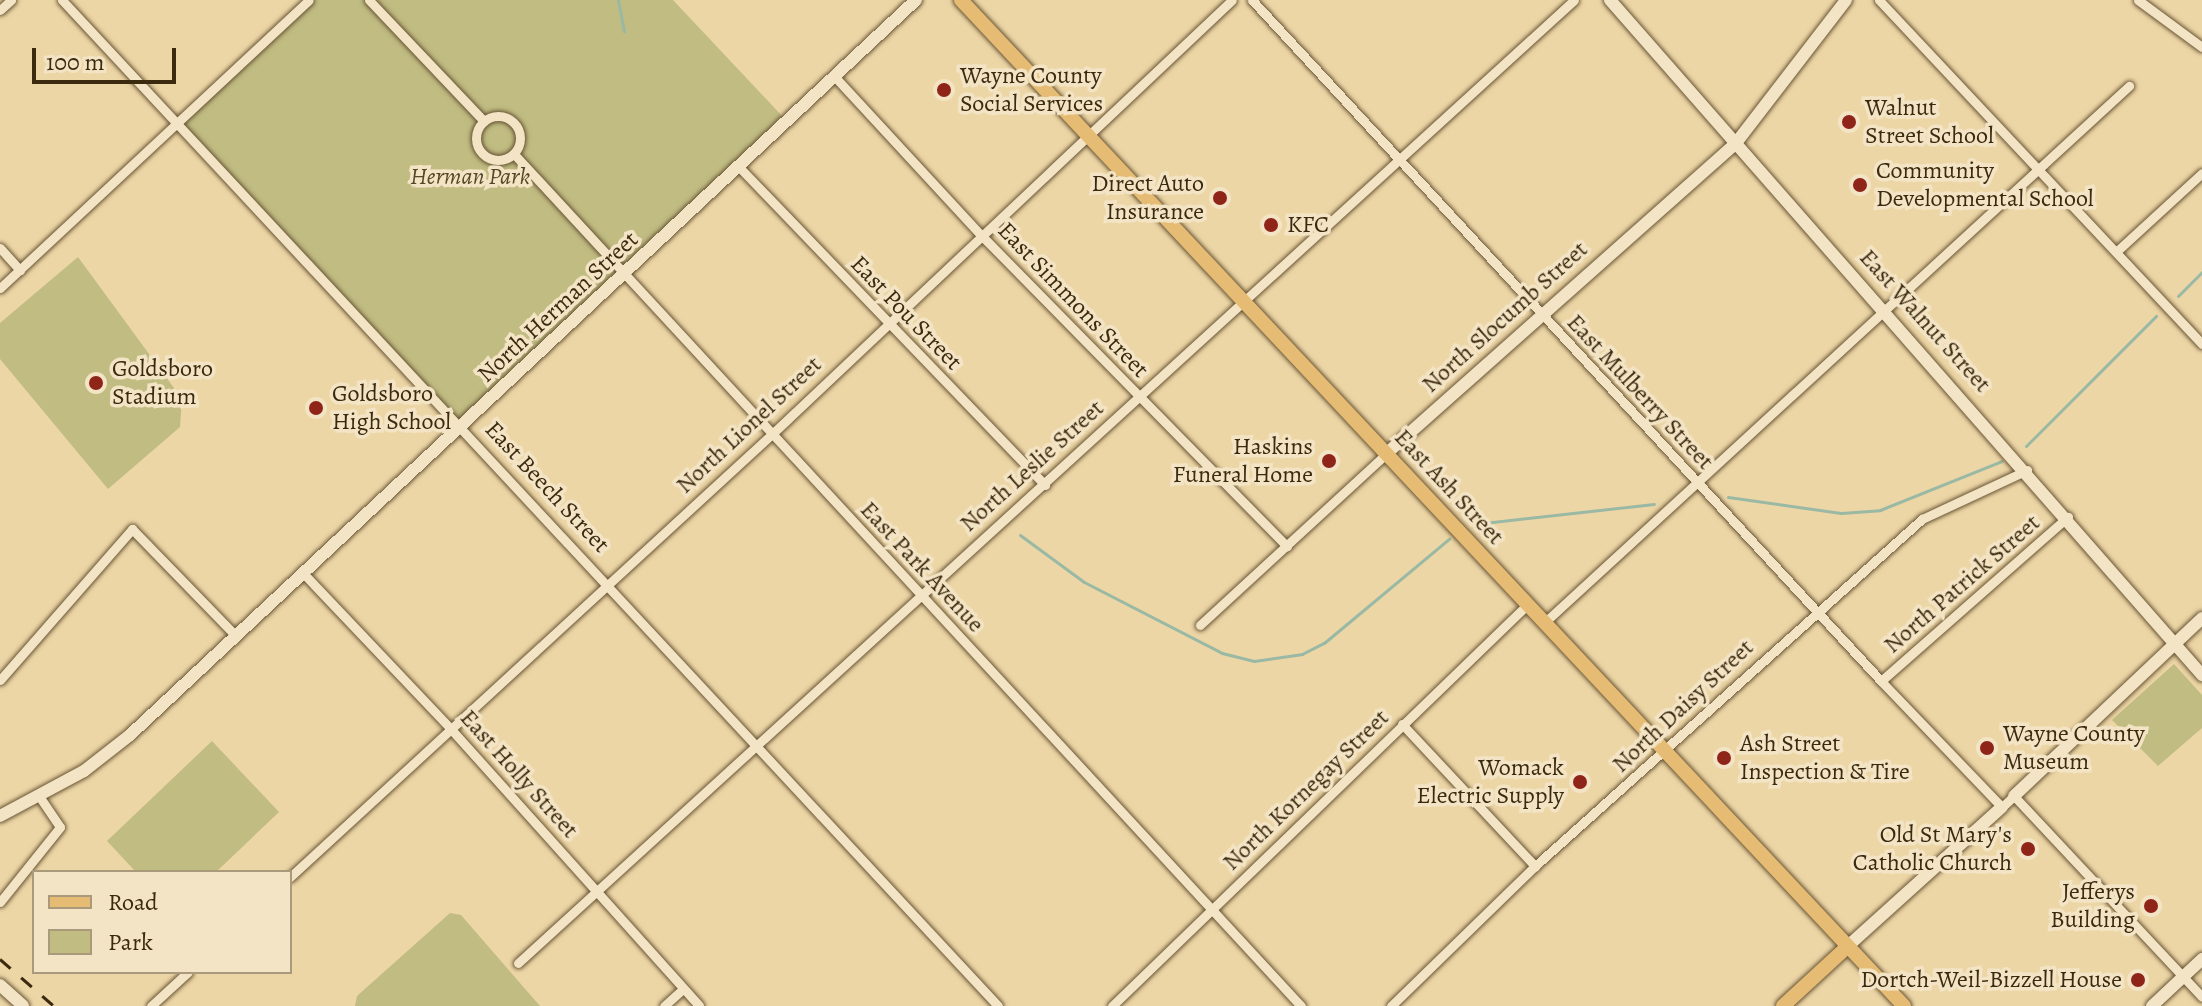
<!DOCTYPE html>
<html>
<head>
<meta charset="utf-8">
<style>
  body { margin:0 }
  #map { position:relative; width:2202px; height:1006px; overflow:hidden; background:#edd6a6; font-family:Alegreya,serif }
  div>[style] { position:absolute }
  .green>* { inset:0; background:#c0bc82 }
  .stream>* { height:3px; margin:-1.5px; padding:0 1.5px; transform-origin:1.5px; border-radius:1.5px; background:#9ab9a4 }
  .roads { filter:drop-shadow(0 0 2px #685535) drop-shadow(0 0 2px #685535) }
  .street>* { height:9px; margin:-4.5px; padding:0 4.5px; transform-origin:4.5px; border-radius:4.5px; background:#f3e4c5 }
  .street>.ring { margin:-4.5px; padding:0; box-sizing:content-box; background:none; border:9px solid #f3e4c5; border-radius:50% }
  .secondary>* { height:12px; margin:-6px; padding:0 6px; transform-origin:6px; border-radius:6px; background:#f3e4c5 }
  .primary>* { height:14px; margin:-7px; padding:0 7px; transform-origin:7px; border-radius:7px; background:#e6bb73 }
  .rail>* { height:3px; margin-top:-1.5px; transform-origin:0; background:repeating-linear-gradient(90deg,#3c2a0f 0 14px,transparent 0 28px) }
  .dots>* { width:22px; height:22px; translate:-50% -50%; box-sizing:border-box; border:4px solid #f3e4c5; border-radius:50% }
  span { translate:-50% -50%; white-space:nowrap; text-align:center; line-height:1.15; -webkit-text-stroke:7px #f3e4c5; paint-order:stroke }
  .poi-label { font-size:24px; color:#3c2a0f }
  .left { translate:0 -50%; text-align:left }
  .right { translate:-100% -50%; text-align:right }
  .park-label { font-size:24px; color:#564726; font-style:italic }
  .street-label { font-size:24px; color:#3c2a0f }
  .legend { position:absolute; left:32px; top:870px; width:260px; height:104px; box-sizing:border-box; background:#f3e4c5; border:2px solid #aa9a7c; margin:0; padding:10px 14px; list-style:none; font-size:24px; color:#3c2a0f }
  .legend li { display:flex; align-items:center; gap:16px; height:40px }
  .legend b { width:40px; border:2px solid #aa9a7c }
  .scale { position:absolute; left:32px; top:48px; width:144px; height:36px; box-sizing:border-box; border:4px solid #3c2a0f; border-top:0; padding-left:10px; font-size:24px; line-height:28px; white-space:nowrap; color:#3c2a0f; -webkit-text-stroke:6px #f3e4c5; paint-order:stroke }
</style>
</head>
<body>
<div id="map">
  <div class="green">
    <div style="clip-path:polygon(309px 0,673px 0,784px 118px,462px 427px,178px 123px)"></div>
    <div style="clip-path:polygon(78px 257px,182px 399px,180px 427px,108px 489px,0 359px,0 323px)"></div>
    <div style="clip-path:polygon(2174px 664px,2202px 695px,2202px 728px,2158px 766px,2112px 720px)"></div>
    <div style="clip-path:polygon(212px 741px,279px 812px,216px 872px,136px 872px,107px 841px)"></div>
    <div style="clip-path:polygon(450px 913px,461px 915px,540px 1006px,355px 1006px,357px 996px)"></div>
  </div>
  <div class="stream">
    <div style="left:618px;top:0;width:32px;rotate:79deg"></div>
    <div style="left:2178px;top:296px;width:34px;rotate:-45deg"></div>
    <div style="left:2026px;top:446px;width:184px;rotate:-45deg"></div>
    <div style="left:1728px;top:497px;width:114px;rotate:8.1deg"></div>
    <div style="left:1841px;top:513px;width:39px;rotate:-4deg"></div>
    <div style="left:1880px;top:510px;width:131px;rotate:-21.9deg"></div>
    <div style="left:1475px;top:524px;width:180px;rotate:-6.4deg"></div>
    <div style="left:1020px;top:535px;width:79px;rotate:36.3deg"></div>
    <div style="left:1084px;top:582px;width:155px;rotate:27.2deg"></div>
    <div style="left:1222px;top:653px;width:33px;rotate:14deg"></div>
    <div style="left:1254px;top:661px;width:49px;rotate:-8.3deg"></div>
    <div style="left:1302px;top:654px;width:25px;rotate:-27deg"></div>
    <div style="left:1324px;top:643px;width:163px;rotate:-39.8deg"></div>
  </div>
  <div class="roads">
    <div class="street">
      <div style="left:62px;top:0;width:1374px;rotate:47.06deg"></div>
      <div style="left:369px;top:0;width:167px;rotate:46.5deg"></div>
      <div style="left:1252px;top:0;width:927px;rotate:47.27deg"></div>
      <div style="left:1881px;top:681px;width:175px;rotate:46.2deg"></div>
      <div style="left:2002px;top:807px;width:16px;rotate:-43deg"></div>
      <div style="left:2014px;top:796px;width:275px;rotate:46.9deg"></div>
      <div style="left:1879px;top:0;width:472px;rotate:46.8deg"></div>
      <div style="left:2138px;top:0;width:79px;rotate:36.3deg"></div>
      <div style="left:0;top:10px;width:15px;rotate:-42deg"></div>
      <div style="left:835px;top:77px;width:214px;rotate:47.3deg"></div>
      <div style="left:980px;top:234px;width:438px;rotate:45.5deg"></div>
      <div class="ring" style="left:476px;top:116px;width:35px;height:35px"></div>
      <div style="left:514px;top:154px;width:1160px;rotate:47.27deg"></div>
      <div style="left:740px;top:168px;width:440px;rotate:46.1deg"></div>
      <div style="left:0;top:248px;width:30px;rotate:48deg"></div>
      <div style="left:2117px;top:251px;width:115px;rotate:-42.5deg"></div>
      <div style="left:0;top:288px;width:422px;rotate:-43deg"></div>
      <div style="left:303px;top:573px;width:214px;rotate:46.5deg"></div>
      <div style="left:450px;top:728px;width:373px;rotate:48.1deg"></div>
      <div style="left:1545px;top:622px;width:793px;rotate:-42.55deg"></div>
      <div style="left:1200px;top:625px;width:254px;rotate:-42.6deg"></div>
      <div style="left:0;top:680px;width:201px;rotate:-48.8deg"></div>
      <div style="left:132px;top:529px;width:149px;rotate:45.8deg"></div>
      <div style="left:1881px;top:681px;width:249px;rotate:-41.3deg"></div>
      <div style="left:1402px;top:724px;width:195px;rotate:46.9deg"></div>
      <div style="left:290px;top:877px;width:655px;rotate:-42.59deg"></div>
      <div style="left:772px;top:434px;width:632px;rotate:-43.33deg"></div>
      <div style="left:0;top:902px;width:96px;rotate:-51.3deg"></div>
      <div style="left:60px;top:827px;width:36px;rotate:-124deg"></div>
      <div style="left:518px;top:963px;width:1429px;rotate:-42.36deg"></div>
      <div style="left:151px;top:1006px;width:50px;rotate:-42.6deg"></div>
      <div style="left:664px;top:1006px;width:25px;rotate:-42deg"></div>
      <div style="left:1112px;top:1006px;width:578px;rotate:-44.02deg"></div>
      <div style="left:1391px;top:1006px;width:201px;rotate:-44.2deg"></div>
      <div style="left:1535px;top:866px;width:520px;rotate:-41.88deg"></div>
      <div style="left:1922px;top:519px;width:116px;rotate:-25deg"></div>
    </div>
    <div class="secondary">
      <div style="left:1610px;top:0;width:898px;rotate:48.75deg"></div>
      <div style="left:1387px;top:453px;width:467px;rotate:-41.6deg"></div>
      <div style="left:1736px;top:143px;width:180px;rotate:-52.4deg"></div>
      <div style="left:2014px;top:796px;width:259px;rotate:-43.4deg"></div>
      <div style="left:0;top:816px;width:95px;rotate:-28.2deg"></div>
      <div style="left:84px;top:771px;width:58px;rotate:-38deg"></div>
      <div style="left:130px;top:735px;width:1076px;rotate:-43.08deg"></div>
      <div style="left:1848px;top:946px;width:207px;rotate:-42.1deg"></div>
      <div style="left:0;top:985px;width:31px;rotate:42deg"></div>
      <div style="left:2152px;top:1006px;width:69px;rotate:-43.2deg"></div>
    </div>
    <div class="primary">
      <div style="left:961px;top:0;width:1379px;rotate:46.85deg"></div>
      <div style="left:1783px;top:1006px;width:88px;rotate:-42.7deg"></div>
    </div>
  </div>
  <div class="rail">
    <div style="left:0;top:959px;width:72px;rotate:41deg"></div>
  </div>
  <div class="dots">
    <div style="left:944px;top:90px;background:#8f2418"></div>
    <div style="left:1849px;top:122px;background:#8f2418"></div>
    <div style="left:1860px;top:185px;background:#8f2418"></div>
    <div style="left:1220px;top:198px;background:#8f2418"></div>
    <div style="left:1271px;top:225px;background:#8f2418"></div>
    <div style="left:96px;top:383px;background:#8f2418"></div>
    <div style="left:316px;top:408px;background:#8f2418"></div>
    <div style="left:1329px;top:461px;background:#8f2418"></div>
    <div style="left:1987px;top:748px;background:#8f2418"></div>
    <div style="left:1724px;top:758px;background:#8f2418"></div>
    <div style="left:1580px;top:782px;background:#8f2418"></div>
    <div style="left:2028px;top:849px;background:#8f2418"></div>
    <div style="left:2151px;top:906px;background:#8f2418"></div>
    <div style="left:2138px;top:980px;background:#8f2418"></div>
  </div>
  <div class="poi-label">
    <span class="left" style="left:960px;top:90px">Wayne County<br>Social Services</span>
    <span class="left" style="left:1865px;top:122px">Walnut<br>Street School</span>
    <span class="left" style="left:1876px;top:185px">Community<br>Developmental School</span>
    <span class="right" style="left:1204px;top:198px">Direct Auto<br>Insurance</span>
    <span class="left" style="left:1287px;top:225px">KFC</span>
    <span class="left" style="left:112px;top:383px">Goldsboro<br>Stadium</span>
    <span class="left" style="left:332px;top:408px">Goldsboro<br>High School</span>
    <span class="right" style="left:1313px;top:461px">Haskins<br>Funeral Home</span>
    <span class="left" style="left:2003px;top:748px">Wayne County<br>Museum</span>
    <span class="left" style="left:1740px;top:758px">Ash Street<br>Inspection &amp; Tire</span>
    <span class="right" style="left:1564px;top:782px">Womack<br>Electric Supply</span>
    <span class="right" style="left:2012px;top:849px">Old St Mary's<br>Catholic Church</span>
    <span class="right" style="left:2135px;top:906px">Jefferys<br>Building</span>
    <span class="right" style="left:2122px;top:980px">Dortch-Weil-Bizzell House</span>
  </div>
  <div class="park-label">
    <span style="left:470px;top:177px">Herman Park</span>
  </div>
  <div class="street-label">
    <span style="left:1073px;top:300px;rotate:46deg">East Simmons Street</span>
    <span style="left:558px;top:307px;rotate:-43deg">North Herman Street</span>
    <span style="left:906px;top:313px;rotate:46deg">East Pou Street</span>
    <span style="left:1505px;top:317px;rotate:-42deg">North Slocumb Street</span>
    <span style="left:1925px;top:321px;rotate:48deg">East Walnut Street</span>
    <span style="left:1640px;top:392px;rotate:47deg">East Mulberry Street</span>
    <span style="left:749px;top:425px;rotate:-43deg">North Lionel Street</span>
    <span style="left:1032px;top:466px;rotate:-42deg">North Leslie Street</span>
    <span style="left:547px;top:487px;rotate:47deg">East Beech Street</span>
    <span style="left:1449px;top:487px;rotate:47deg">East Ash Street</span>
    <span style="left:922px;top:567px;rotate:47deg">East Park Avenue</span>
    <span style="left:1962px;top:584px;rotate:-41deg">North Patrick Street</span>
    <span style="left:1683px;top:706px;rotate:-43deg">North Daisy Street</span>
    <span style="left:519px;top:774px;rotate:48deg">East Holly Street</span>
    <span style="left:1306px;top:790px;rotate:-44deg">North Kornegay Street</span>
  </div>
  <ul class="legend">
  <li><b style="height:10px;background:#e6bb73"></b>Road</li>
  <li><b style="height:22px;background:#c0bc82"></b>Park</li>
  </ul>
  <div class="scale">100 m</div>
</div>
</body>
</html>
